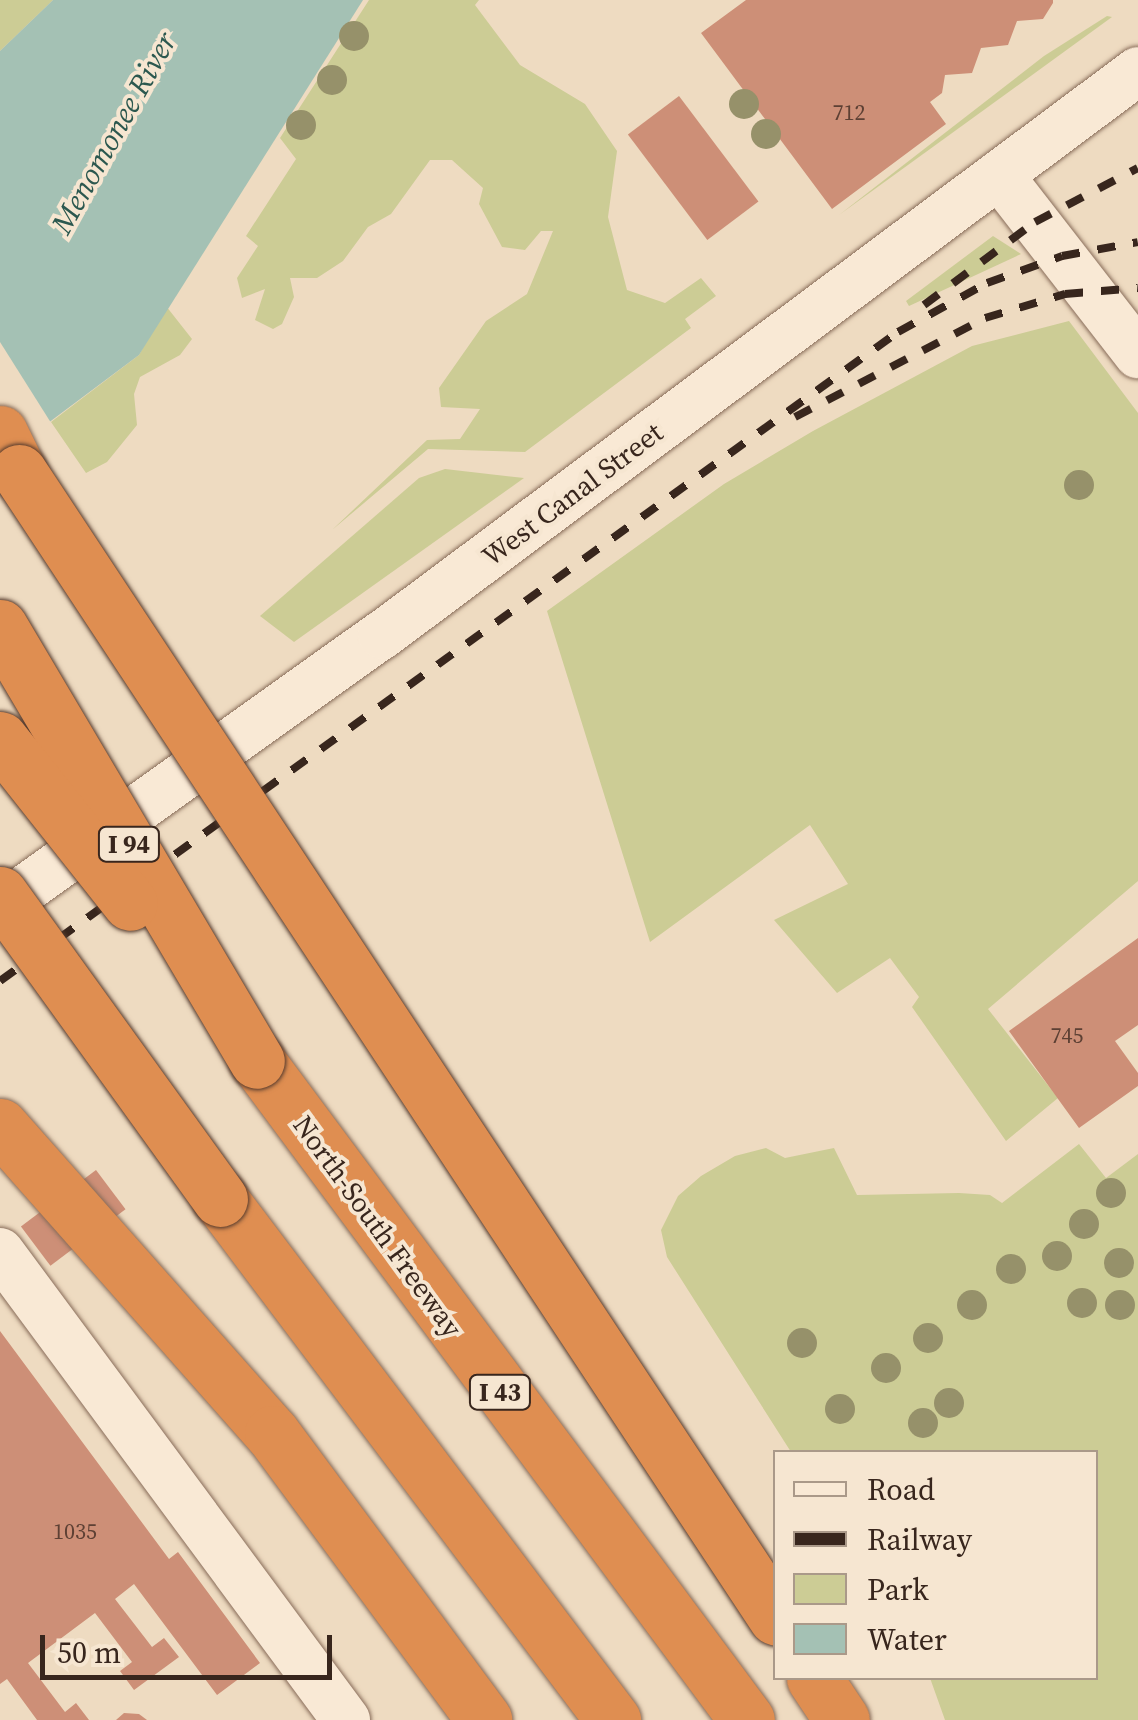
<!DOCTYPE html>
<html>
<head>
<meta charset="utf-8">
<style>
  body { margin:0 }
  #map { position:relative; width:1138px; height:1720px; overflow:hidden; background:#eedbc1; font-family:"Source Serif 4",serif }
  div>[style] { position:absolute }
  .green>* { inset:0; background:#cccc95 }
  .water>* { inset:0; background:#a4c1b4 }
  .pier>* { inset:0; background:#eedbc1 }
  .building>* { inset:0; background:#cd8f77; transform-origin:0 0 }
  .roads { filter:drop-shadow(0 0 2px #886c59) drop-shadow(0 0 2px #886c59) }
  .minor>* { height:48px; margin:-24px; padding:0 24px; transform-origin:24px; border-radius:24px; background:#f9e9d5 }
  .highway>* { height:55px; margin:-27.5px; padding:0 27.5px; transform-origin:27.5px; border-radius:27.5px; background:#df8e51 }
  .rail>* { height:8px; margin-top:-4px; transform-origin:0; background:repeating-linear-gradient(90deg,#38261d 0 18px,transparent 0 36px) }
  .bridges { filter:drop-shadow(0 0 2px #563b2d) drop-shadow(0 0 2px #563b2d) }
  .highway-bridge>* { height:55px; margin:-27.5px; padding:0 27.5px; transform-origin:27.5px; border-radius:27.5px; background:#df8e51 }
  .trees>* { width:30px; height:30px; margin:-15px; border-radius:50%; background:#96916a }
  span { translate:-50% -50%; white-space:nowrap; text-align:center; line-height:1.15; -webkit-text-stroke:8px #f6e6d1; paint-order:stroke }
  .number-label { font-size:22px; color:#5d4034 }
  .number-label span { -webkit-text-stroke-width:0 }
  .shield-label span { padding:2px 8px; background:#f6e6d1; border:2px solid; border-radius:8px; -webkit-text-stroke-width:0 }
  .shield-label { font-size:25px; color:#38261d; font-weight:700 }
  .street-label { font-size:28px; color:#38261d }
  .water-label { font-size:30px; color:#2c584f; font-style:italic }
  .legend { position:absolute; left:773px; top:1450px; width:325px; height:230px; box-sizing:border-box; background:#f6e6d1; border:2px solid #aa9989; margin:0; padding:12px 18px; list-style:none; font-size:30px; color:#38261d }
  .legend li { display:flex; align-items:center; gap:20px; height:50px }
  .legend b { width:50px; border:2px solid #aa9989 }
  .scale { position:absolute; left:40px; top:1635px; width:292px; height:45px; box-sizing:border-box; border:5px solid #38261d; border-top:0; padding-left:12px; font-size:30px; line-height:35px; white-space:nowrap; color:#38261d; -webkit-text-stroke:8px #f6e6d1; paint-order:stroke }
</style>
</head>
<body>
<div id="map">
  <div class="green">
    <div style="clip-path:polygon(0 0,53px 0,0 51px)"></div>
    <div style="clip-path:polygon(369px 0,479px 0,475px 5px,520px 65px,585px 104px,617px 151px,608px 217px,627px 290px,665px 303px,701px 278px,716px 296px,685px 319px,691px 328px,525px 452px,428px 449px,332px 530px,427px 440px,460px 439px,480px 409px,441px 407px,439px 388px,486px 321px,527px 294px,553px 231px,541px 231px,525px 250px,502px 247px,479px 204px,483px 188px,452px 160px,430px 160px,391px 214px,368px 227px,343px 261px,317px 278px,290px 278px,294px 297px,282px 324px,273px 329px,255px 320px,265px 289px,242px 298px,237px 278px,258px 246px,246px 236px,296px 159px,280px 138px)"></div>
    <div style="clip-path:polygon(1107px 16px,1112px 17px,839px 215px,1044px 56px)"></div>
    <div style="clip-path:polygon(993px 236px,1021px 254px,909px 306px,906px 301px)"></div>
    <div style="clip-path:polygon(166px 306px,192px 339px,180px 355px,140px 377px,134px 394px,137px 425px,107px 462px,86px 473px,51px 422px,139px 355px)"></div>
    <div style="clip-path:polygon(1069px 321px,1138px 413px,1138px 881px,988px 1009px,1058px 1098px,1006px 1141px,912px 1007px,919px 997px,890px 958px,837px 993px,774px 920px,848px 884px,810px 825px,650px 942px,547px 611px,724px 484px,813px 431px,972px 346px)"></div>
    <div style="clip-path:polygon(445px 469px,524px 478px,294px 642px,260px 616px,419px 478px)"></div>
    <div style="clip-path:polygon(1079px 1144px,1106px 1178px,1138px 1154px,1138px 1720px,945px 1720px,930px 1678px,1096px 1678px,1096px 1452px,791px 1452px,667px 1257px,661px 1230px,678px 1196px,701px 1176px,735px 1156px,766px 1148px,785px 1158px,834px 1148px,857px 1195px,959px 1193px,990px 1195px,1002px 1203px)"></div>
  </div>
  <div class="water">
    <div style="clip-path:polygon(53px 0,363px 0,139px 355px,0 459px,0 51px)"></div>
  </div>
  <div class="pier">
    <div style="clip-path:polygon(0 342px,53px 426px,0 464px)"></div>
  </div>
  <div class="building">
    <div style="clip-path:polygon(746px 0,1053px 0,1053px 3px,1043px 19px,1017px 21px,1008px 45px,981px 48px,972px 73px,945px 75px,942px 93px,930px 102px,946px 124px,832px 209px,701px 33px)"></div>
    <div style="left:679px;top:96px;width:132px;height:64px;rotate:53deg"></div>
    <div style="clip-path:polygon(1138px 938px,1138px 1025px,1115px 1041px,1138px 1073px,1138px 1086px,1079px 1128px,1009px 1031px)"></div>
    <div style="left:96px;top:1170px;width:49px;height:94px;rotate:53deg"></div>
    <div style="clip-path:polygon(0 1331px,169px 1559px,178px 1552px,260px 1663px,217px 1695px,134px 1584px,115px 1599px,152px 1647px,164px 1638px,179px 1657px,134px 1690px,120px 1671px,132px 1662px,95px 1613px,28px 1663px,65px 1712px,76px 1703px,89px 1720px,37px 1720px,7px 1679px,0 1684px)"></div>
    <div style="clip-path:polygon(124px 1713px,139px 1714px,147px 1720px,116px 1720px)"></div>
  </div>
  <div class="roads">
    <div class="minor">
      <div style="left:999px;top:175px;width:227px;rotate:52.2deg"></div>
      <div style="left:0;top:907px;width:469px;rotate:-35.5deg"></div>
      <div style="left:382px;top:635px;width:943px;rotate:-36.72deg"></div>
      <div style="left:0;top:1252px;width:582px;rotate:53.52deg"></div>
    </div>
    <div class="highway">
      <div style="left:0;top:433px;width:43px;rotate:64deg"></div>
      <div style="left:257px;top:1061px;width:821px;rotate:53.37deg"></div>
      <div style="left:0;top:1126px;width:410px;rotate:48.5deg"></div>
      <div style="left:272px;top:1433px;width:357px;rotate:53.5deg"></div>
      <div style="left:220px;top:1199px;width:653px;rotate:52.97deg"></div>
      <div style="left:814px;top:1678px;width:50px;rotate:56.3deg"></div>
    </div>
  </div>
  <div class="rail">
    <div style="left:924px;top:305px;width:139px;rotate:-36.8deg"></div>
    <div style="left:1035px;top:222px;width:116px;rotate:-27.7deg"></div>
    <div style="left:795px;top:417px;width:214px;rotate:-27.5deg"></div>
    <div style="left:985px;top:318px;width:84px;rotate:-16.7deg"></div>
    <div style="left:1065px;top:294px;width:73px;rotate:-4.7deg"></div>
    <div style="left:0;top:981px;width:1108px;rotate:-35.86deg"></div>
    <div style="left:898px;top:332px;width:102px;rotate:-28.8deg"></div>
    <div style="left:987px;top:283px;width:80px;rotate:-19.8deg"></div>
    <div style="left:1062px;top:256px;width:77px;rotate:-10.4deg"></div>
  </div>
  <div class="bridges">
    <div class="highway-bridge">
      <div style="left:19px;top:472px;width:1373px;rotate:56.55deg"></div>
      <div style="left:0;top:627px;width:504px;rotate:59.37deg"></div>
      <div style="left:0;top:739px;width:209px;rotate:51.6deg"></div>
      <div style="left:0;top:894px;width:376px;rotate:54.2deg"></div>
    </div>
  </div>
  <div class="trees">
    <div style="left:354px;top:36px"></div>
    <div style="left:332px;top:80px"></div>
    <div style="left:744px;top:104px"></div>
    <div style="left:301px;top:125px"></div>
    <div style="left:766px;top:134px"></div>
    <div style="left:1079px;top:485px"></div>
    <div style="left:1111px;top:1193px"></div>
    <div style="left:1084px;top:1224px"></div>
    <div style="left:1057px;top:1256px"></div>
    <div style="left:1119px;top:1263px"></div>
    <div style="left:1011px;top:1269px"></div>
    <div style="left:1082px;top:1303px"></div>
    <div style="left:972px;top:1305px"></div>
    <div style="left:1120px;top:1305px"></div>
    <div style="left:928px;top:1338px"></div>
    <div style="left:802px;top:1343px"></div>
    <div style="left:886px;top:1368px"></div>
    <div style="left:949px;top:1403px"></div>
    <div style="left:840px;top:1409px"></div>
    <div style="left:923px;top:1423px"></div>
  </div>
  <div class="number-label">
    <span style="left:849px;top:113px">712</span>
    <span style="left:1067px;top:1036px">745</span>
    <span style="left:75px;top:1532px">1035</span>
  </div>
  <div class="shield-label">
    <span style="left:129px;top:844px">I 94</span>
    <span style="left:500px;top:1392px">I 43</span>
  </div>
  <div class="street-label">
    <span style="left:572px;top:494px;rotate:-37deg">West Canal Street</span>
    <span style="left:378px;top:1226px;rotate:54deg">North-South Freeway</span>
  </div>
  <div class="water-label">
    <span style="left:114px;top:133px;rotate:-61deg">Menomonee River</span>
  </div>
  <ul class="legend">
  <li><b style="height:12px;background:#f9e9d5"></b>Road</li>
  <li><b style="height:12px;background:#38261d"></b>Railway</li>
  <li><b style="height:28px;background:#cccc95"></b>Park</li>
  <li><b style="height:28px;background:#a4c1b4"></b>Water</li>
  </ul>
  <div class="scale">50 m</div>
</div>
</body>
</html>
